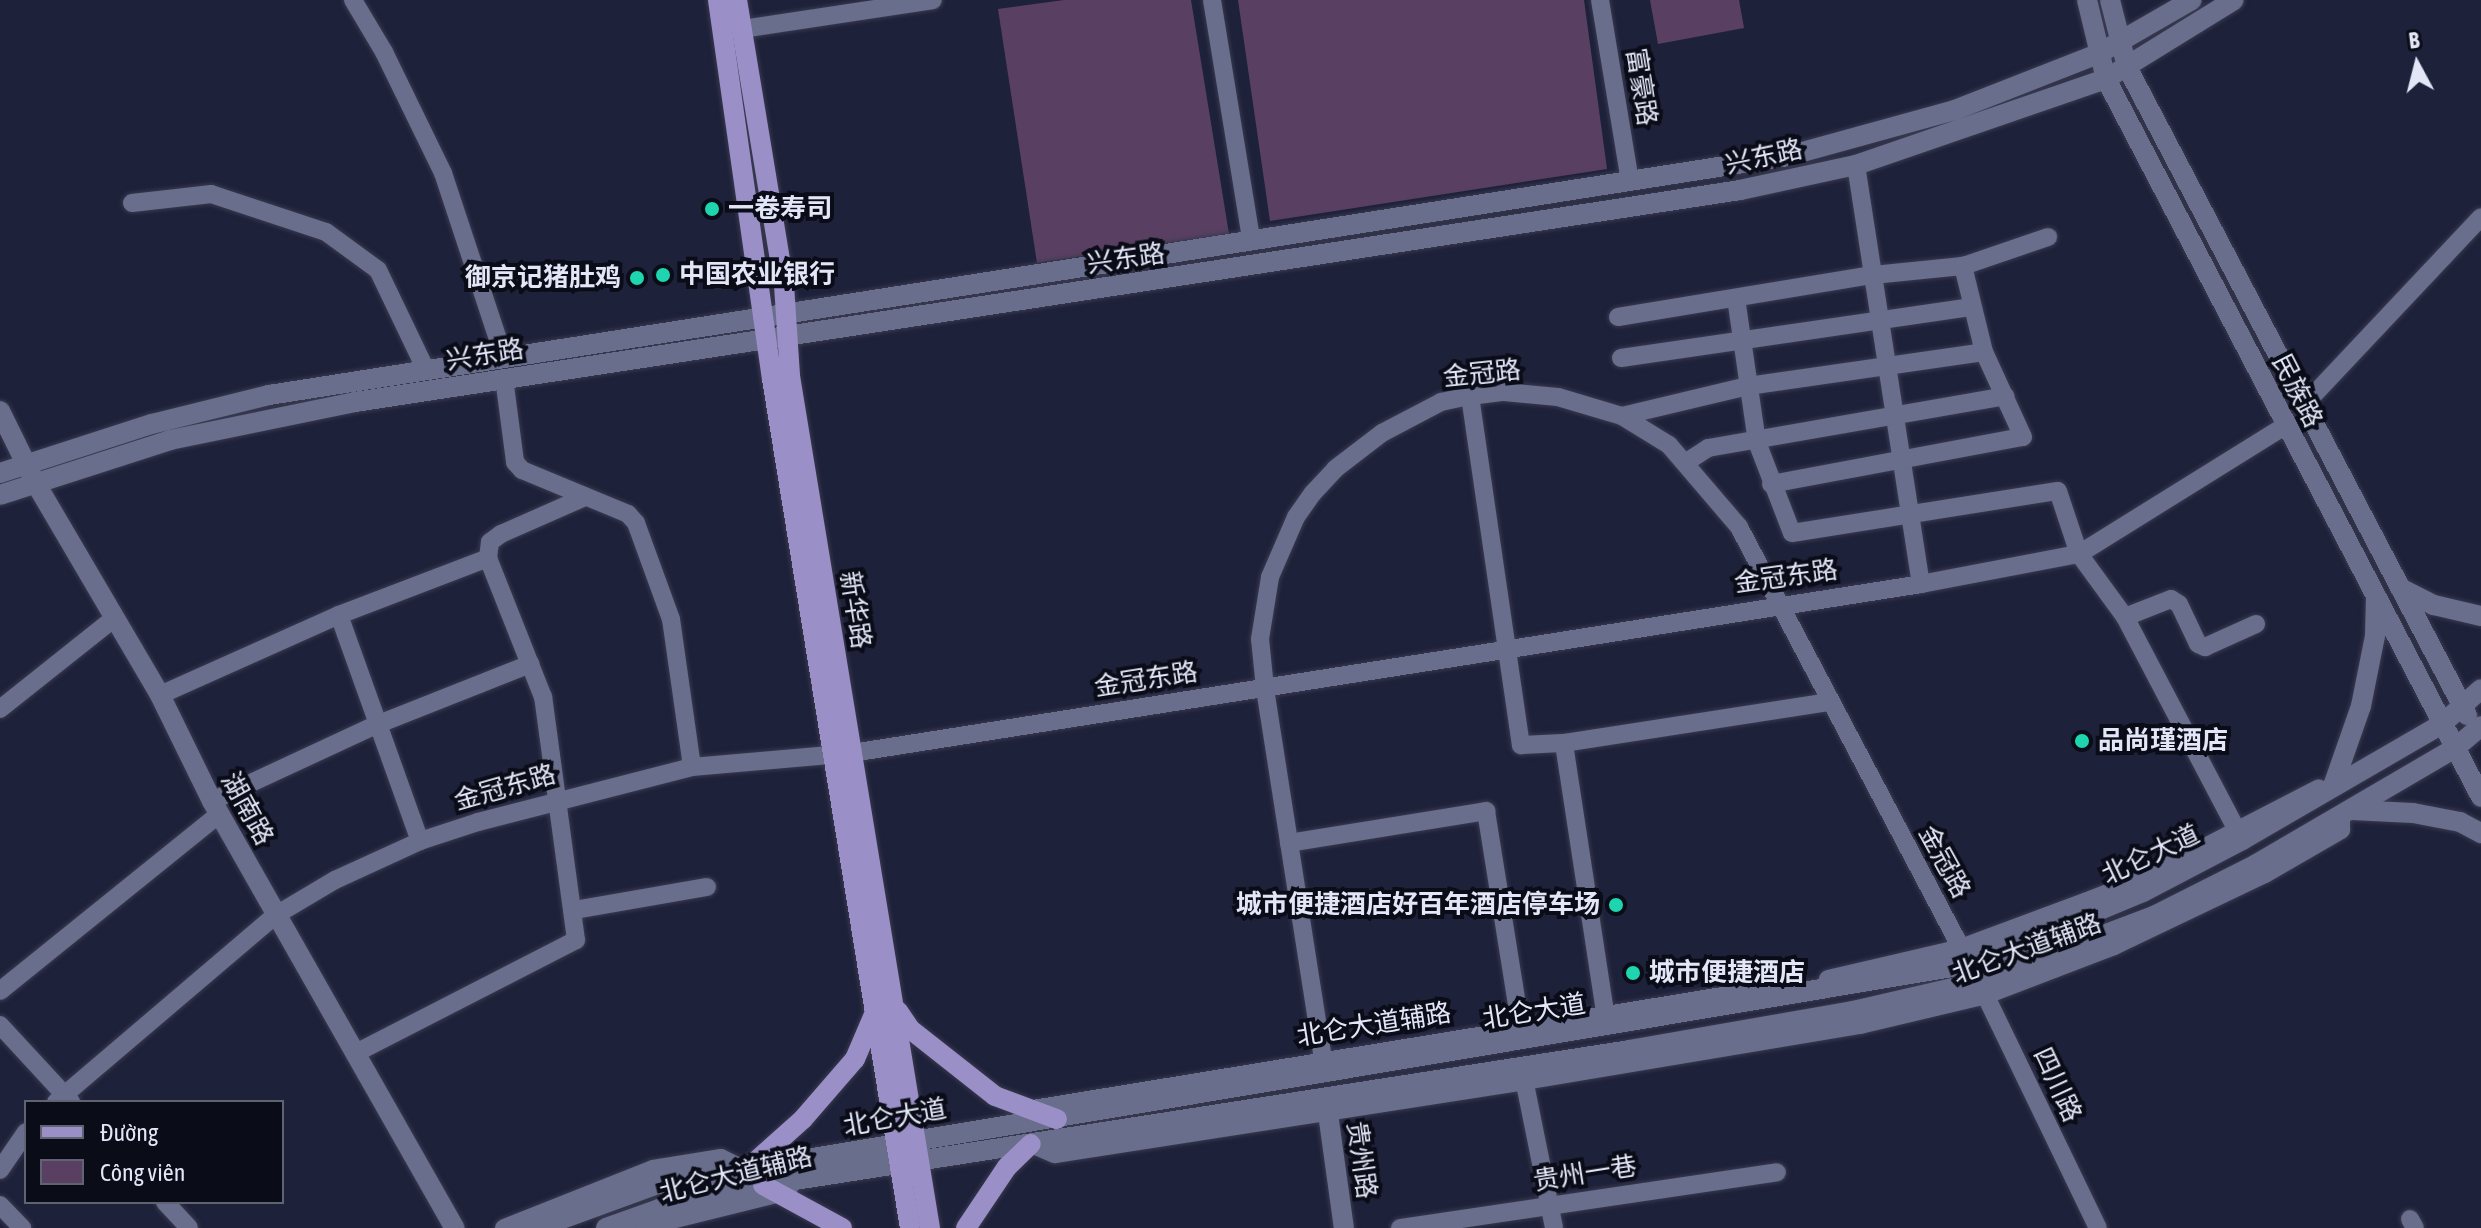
<!DOCTYPE html>
<html>
<head>
<meta charset="utf-8">
<style>
  body { margin:0 }
  #map { position:relative; width:2481px; height:1228px; overflow:hidden; background:#1e213a; font-family:"Asap Condensed","Noto Sans SC",sans-serif }
  div>[style] { position:absolute }
  .green>* { inset:0; background:#594062 }
  .roads { filter:drop-shadow(0 0 2px #393a4f) drop-shadow(0 0 2px #393a4f) }
  .minor>* { height:18px; margin:-9px; padding:0 9px; transform-origin:9px; border-radius:9px; background:#686e8b }
  .tertiary>* { height:20px; margin:-10px; padding:0 10px; transform-origin:10px; border-radius:10px; background:#686e8b }
  .secondary>* { height:20px; margin:-10px; padding:0 10px; transform-origin:10px; border-radius:10px; background:#686e8b }
  .primary>* { height:20px; margin:-10px; padding:0 10px; transform-origin:10px; border-radius:10px; background:#9a8fc7 }
  .dots>* { width:22px; height:22px; translate:-50% -50%; box-sizing:border-box; border:4px solid #0a0c17; border-radius:50% }
  span { translate:-50% -50%; white-space:nowrap; text-align:center; line-height:1.15; -webkit-text-stroke:8px #0a0c17; paint-order:stroke }
  .street-label { font-size:26px; color:#e2e6f7 }
  .poi-label { font-size:26px; color:#e2e6f7; font-weight:700 }
  .left { translate:0 -50%; text-align:left }
  .right { translate:-100% -50%; text-align:right }
  .legend { position:absolute; left:24px; top:1100px; width:260px; height:104px; box-sizing:border-box; background:#0a0c17; border:2px solid #606371; margin:0; padding:10px 14px; list-style:none; font-size:24px; color:#e2e6f7 }
  .legend li { display:flex; align-items:center; gap:16px; height:40px }
  .legend b { width:40px; border:2px solid #606371 }
  .north { position:absolute; left:2377px; top:24px; width:80px; height:80px; -webkit-text-stroke:6px #0a0c17; paint-order:stroke; rotate:353deg; font-size:22px; font-weight:700; line-height:32px; text-align:center; color:#e2e6f7 }
  .north::after { content:''; display:block; margin:auto; width:28px; height:36px; background:#e2e6f7; clip-path:polygon(50% 0,100% 100%,50% 72%,0 100%) }
</style>
</head>
<body>
<div id="map">
  <div class="green">
    <div style="clip-path:polygon(1064px 0,1191px 0,1229px 234px,1037px 263px,998px 9px)"></div>
    <div style="clip-path:polygon(1238px 0,1584px 0,1607px 169px,1270px 221px)"></div>
    <div style="clip-path:polygon(1650px 0,1739px 0,1744px 28px,1658px 44px)"></div>
  </div>
  <div class="roads">
    <div class="minor">
      <div style="left:353px;top:0;width:61px;rotate:59.2deg"></div>
      <div style="left:384px;top:52px;width:135px;rotate:64deg"></div>
      <div style="left:443px;top:173px;width:194px;rotate:71.7deg"></div>
      <div style="left:1212px;top:0;width:240px;rotate:80.7deg"></div>
      <div style="left:1600px;top:0;width:184px;rotate:80.6deg"></div>
      <div style="left:742px;top:29px;width:193px;rotate:-8.6deg"></div>
      <div style="left:1856px;top:165px;width:424px;rotate:81.2deg"></div>
      <div style="left:132px;top:203px;width:80px;rotate:-6.5deg"></div>
      <div style="left:211px;top:194px;width:121px;rotate:18.3deg"></div>
      <div style="left:326px;top:232px;width:64px;rotate:36.2deg"></div>
      <div style="left:378px;top:270px;width:111px;rotate:64.4deg"></div>
      <div style="left:1736px;top:298px;width:146px;rotate:81.7deg"></div>
      <div style="left:1757px;top:442px;width:97px;rotate:69deg"></div>
      <div style="left:1792px;top:533px;width:269px;rotate:-9deg"></div>
      <div style="left:2058px;top:491px;width:66px;rotate:71.6deg"></div>
      <div style="left:2079px;top:554px;width:78px;rotate:53.9deg"></div>
      <div style="left:2125px;top:617px;width:252px;rotate:62.3deg"></div>
      <div style="left:1618px;top:317px;width:258px;rotate:-9.4deg"></div>
      <div style="left:1873px;top:275px;width:90px;rotate:-5.7deg"></div>
      <div style="left:1963px;top:266px;width:90px;rotate:-18.8deg"></div>
      <div style="left:1621px;top:358px;width:353px;rotate:-8.3deg"></div>
      <div style="left:504px;top:378px;width:85px;rotate:82.5deg"></div>
      <div style="left:515px;top:462px;width:11px;rotate:49deg"></div>
      <div style="left:522px;top:470px;width:115px;rotate:22.5deg"></div>
      <div style="left:628px;top:514px;width:12px;rotate:48deg"></div>
      <div style="left:636px;top:523px;width:102px;rotate:70deg"></div>
      <div style="left:671px;top:619px;width:149px;rotate:81.9deg"></div>
      <div style="left:1470px;top:396px;width:353px;rotate:81.7deg"></div>
      <div style="left:1521px;top:745px;width:43px;rotate:-2.7deg"></div>
      <div style="left:2304px;top:405px;width:258px;rotate:-46.7deg"></div>
      <div style="left:1622px;top:416px;width:130px;rotate:-13.4deg"></div>
      <div style="left:1748px;top:386px;width:238px;rotate:-8.2deg"></div>
      <div style="left:1688px;top:461px;width:24px;rotate:-33deg"></div>
      <div style="left:1708px;top:448px;width:302px;rotate:-9.9deg"></div>
      <div style="left:1771px;top:484px;width:256px;rotate:-10.6deg"></div>
      <div style="left:2023px;top:437px;width:94px;rotate:-114.6deg"></div>
      <div style="left:1984px;top:352px;width:89px;rotate:-103.7deg"></div>
      <div style="left:339px;top:615px;width:240px;rotate:70.3deg"></div>
      <div style="left:2125px;top:617px;width:49px;rotate:-21.4deg"></div>
      <div style="left:2171px;top:599px;width:9px;rotate:32deg"></div>
      <div style="left:2179px;top:604px;width:44px;rotate:64.6deg"></div>
      <div style="left:2198px;top:644px;width:8px;rotate:23deg"></div>
      <div style="left:2205px;top:647px;width:56px;rotate:-24.3deg"></div>
      <div style="left:160px;top:695px;width:196px;rotate:-24.1deg"></div>
      <div style="left:339px;top:615px;width:160px;rotate:-20.9deg"></div>
      <div style="left:488px;top:558px;width:16px;rotate:-83deg"></div>
      <div style="left:490px;top:542px;width:14px;rotate:-36deg"></div>
      <div style="left:501px;top:534px;width:92px;rotate:-23.8deg"></div>
      <div style="left:0;top:709px;width:144px;rotate:-38.5deg"></div>
      <div style="left:212px;top:801px;width:181px;rotate:-24.9deg"></div>
      <div style="left:376px;top:725px;width:166px;rotate:-21.6deg"></div>
      <div style="left:1289px;top:843px;width:200px;rotate:-9.2deg"></div>
      <div style="left:1486px;top:811px;width:229px;rotate:80.9deg"></div>
      <div style="left:574px;top:910px;width:135px;rotate:-9.8deg"></div>
      <div style="left:1828px;top:979px;width:137px;rotate:-13.1deg"></div>
      <div style="left:1961px;top:948px;width:132px;rotate:-20.4deg"></div>
      <div style="left:2085px;top:902px;width:60px;rotate:-21.4deg"></div>
      <div style="left:2141px;top:880px;width:200px;rotate:-27.3deg"></div>
      <div style="left:0;top:991px;width:282px;rotate:-38.9deg"></div>
      <div style="left:0;top:1025px;width:105px;rotate:47.3deg"></div>
      <div style="left:1607px;top:1025px;width:285px;rotate:-98.7deg"></div>
      <div style="left:1564px;top:743px;width:268px;rotate:-8.8deg"></div>
      <div style="left:358px;top:1052px;width:245px;rotate:-27.2deg"></div>
      <div style="left:576px;top:940px;width:245px;rotate:-97.7deg"></div>
      <div style="left:543px;top:697px;width:149px;rotate:-111.6deg"></div>
      <div style="left:1522px;top:1069px;width:162px;rotate:78.6deg"></div>
      <div style="left:1325px;top:1072px;width:389px;rotate:-98.9deg"></div>
      <div style="left:1265px;top:688px;width:49px;rotate:-95.8deg"></div>
      <div style="left:1260px;top:639px;width:63px;rotate:-80.8deg"></div>
      <div style="left:1270px;top:577px;width:65px;rotate:-66.6deg"></div>
      <div style="left:1296px;top:517px;width:29px;rotate:-55deg"></div>
      <div style="left:1313px;top:493px;width:33px;rotate:-47deg"></div>
      <div style="left:1335px;top:469px;width:59px;rotate:-37.5deg"></div>
      <div style="left:1382px;top:433px;width:67px;rotate:-27.7deg"></div>
      <div style="left:1441px;top:402px;width:30px;rotate:-12deg"></div>
      <div style="left:1470px;top:396px;width:34px;rotate:-7deg"></div>
      <div style="left:1504px;top:392px;width:54px;rotate:5.3deg"></div>
      <div style="left:1558px;top:397px;width:67px;rotate:16.5deg"></div>
      <div style="left:1622px;top:416px;width:55px;rotate:31.7deg"></div>
      <div style="left:1669px;top:445px;width:108px;rotate:49.5deg"></div>
      <div style="left:1739px;top:527px;width:514px;rotate:62.19deg"></div>
      <div style="left:1979px;top:982px;width:273px;rotate:64.2deg"></div>
      <div style="left:56px;top:1102px;width:289px;rotate:-40.4deg"></div>
      <div style="left:276px;top:915px;width:69px;rotate:-30.7deg"></div>
      <div style="left:335px;top:880px;width:94px;rotate:-24.6deg"></div>
      <div style="left:420px;top:841px;width:61px;rotate:-18.1deg"></div>
      <div style="left:478px;top:822px;width:221px;rotate:-14.4deg"></div>
      <div style="left:692px;top:767px;width:161px;rotate:-5deg"></div>
      <div style="left:852px;top:753px;width:1082px;rotate:-8.98deg"></div>
      <div style="left:1921px;top:584px;width:161px;rotate:-10.8deg"></div>
      <div style="left:2079px;top:554px;width:243px;rotate:-31.9deg"></div>
      <div style="left:1027px;top:1110px;width:754px;rotate:-9.31deg"></div>
      <div style="left:1031px;top:1144px;width:26px;rotate:23deg"></div>
      <div style="left:1055px;top:1154px;width:476px;rotate:-8.8deg"></div>
      <div style="left:1525px;top:1081px;width:340px;rotate:-9.5deg"></div>
      <div style="left:1860px;top:1025px;width:130px;rotate:-13.4deg"></div>
      <div style="left:1986px;top:995px;width:137px;rotate:-20.9deg"></div>
      <div style="left:2114px;top:946px;width:167px;rotate:-25.5deg"></div>
      <div style="left:2265px;top:874px;width:88px;rotate:-30.1deg"></div>
      <div style="left:2341px;top:830px;width:14px;rotate:-90deg"></div>
      <div style="left:0;top:1170px;width:46px;rotate:-55.6deg"></div>
      <div style="left:165px;top:1202px;width:35px;rotate:47deg"></div>
      <div style="left:0;top:1205px;width:32px;rotate:46deg"></div>
      <div style="left:2410px;top:1219px;width:10px;rotate:61deg"></div>
      <div style="left:504px;top:1228px;width:160px;rotate:-21.6deg"></div>
      <div style="left:653px;top:1169px;width:69px;rotate:-9.2deg"></div>
      <div style="left:721px;top:1158px;width:28px;rotate:26deg"></div>
      <div style="left:639px;top:1228px;width:154px;rotate:-13.9deg"></div>
      <div style="left:1400px;top:1228px;width:381px;rotate:-8.4deg"></div>
    </div>
    <div class="tertiary">
      <div style="left:0;top:411px;width:79px;rotate:63.8deg"></div>
      <div style="left:35px;top:482px;width:247px;rotate:59.6deg"></div>
      <div style="left:160px;top:695px;width:118px;rotate:63.9deg"></div>
      <div style="left:212px;top:801px;width:491px;rotate:60.4deg"></div>
      <div style="left:2400px;top:588px;width:38px;rotate:27deg"></div>
      <div style="left:2434px;top:605px;width:48px;rotate:13.2deg"></div>
      <div style="left:2333px;top:786px;width:85px;rotate:-70.7deg"></div>
      <div style="left:2361px;top:706px;width:71px;rotate:-78.7deg"></div>
      <div style="left:2375px;top:636px;width:40px;rotate:-88.6deg"></div>
      <div style="left:2352px;top:810px;width:61px;rotate:2.8deg"></div>
      <div style="left:2413px;top:813px;width:48px;rotate:10.8deg"></div>
      <div style="left:2460px;top:822px;width:24px;rotate:28deg"></div>
      <div style="left:1326px;top:1099px;width:130px;rotate:82.1deg"></div>
    </div>
    <div class="secondary">
      <div style="left:2087px;top:0;width:81px;rotate:76.5deg"></div>
      <div style="left:2106px;top:79px;width:810px;rotate:62.42deg"></div>
      <div style="left:2110px;top:0;width:69px;rotate:75.8deg"></div>
      <div style="left:2127px;top:67px;width:732px;rotate:62.31deg"></div>
      <div style="left:0;top:473px;width:160px;rotate:-17.9deg"></div>
      <div style="left:152px;top:424px;width:121px;rotate:-13.9deg"></div>
      <div style="left:269px;top:395px;width:1538px;rotate:-8.94deg"></div>
      <div style="left:1788px;top:156px;width:173px;rotate:-15.4deg"></div>
      <div style="left:1955px;top:110px;width:154px;rotate:-21.4deg"></div>
      <div style="left:2098px;top:54px;width:108px;rotate:-29.9deg"></div>
      <div style="left:0;top:495px;width:179px;rotate:-17.9deg"></div>
      <div style="left:170px;top:440px;width:189px;rotate:-11.6deg"></div>
      <div style="left:355px;top:402px;width:1401px;rotate:-8.7deg"></div>
      <div style="left:1740px;top:190px;width:119px;rotate:-12.2deg"></div>
      <div style="left:1856px;top:165px;width:264px;rotate:-19deg"></div>
      <div style="left:2106px;top:79px;width:150px;rotate:-31.7deg"></div>
      <div style="left:537px;top:1228px;width:129px;rotate:-20deg"></div>
      <div style="left:658px;top:1184px;width:1330px;rotate:-9.52deg"></div>
      <div style="left:1970px;top:964px;width:187px;rotate:-22.6deg"></div>
      <div style="left:2143px;top:892px;width:112px;rotate:-27.7deg"></div>
      <div style="left:2242px;top:840px;width:231px;rotate:-30.1deg"></div>
      <div style="left:2442px;top:724px;width:52px;rotate:-41.9deg"></div>
      <div style="left:606px;top:1228px;width:56px;rotate:-19.7deg"></div>
      <div style="left:659px;top:1209px;width:107px;rotate:-13deg"></div>
      <div style="left:763px;top:1185px;width:877px;rotate:-8.85deg"></div>
      <div style="left:1630px;top:1050px;width:226px;rotate:-9.9deg"></div>
      <div style="left:1853px;top:1011px;width:129px;rotate:-13deg"></div>
      <div style="left:1979px;top:982px;width:189px;rotate:-20.7deg"></div>
      <div style="left:2156px;top:915px;width:111px;rotate:-26.8deg"></div>
      <div style="left:2255px;top:865px;width:232px;rotate:-30.3deg"></div>
      <div style="left:2455px;top:748px;width:34px;rotate:-40deg"></div>
    </div>
    <div class="primary">
      <div style="left:718px;top:0;width:383px;rotate:81.9deg"></div>
      <div style="left:772px;top:379px;width:860px;rotate:80.77deg"></div>
      <div style="left:737px;top:0;width:289px;rotate:80.6deg"></div>
      <div style="left:784px;top:285px;width:91px;rotate:86.2deg"></div>
      <div style="left:790px;top:376px;width:863px;rotate:80.67deg"></div>
      <div style="left:898px;top:1011px;width:22px;rotate:56deg"></div>
      <div style="left:910px;top:1029px;width:108px;rotate:38.2deg"></div>
      <div style="left:995px;top:1096px;width:66px;rotate:20.4deg"></div>
      <div style="left:746px;top:1170px;width:76px;rotate:-41.8deg"></div>
      <div style="left:803px;top:1119px;width:79px;rotate:-49.1deg"></div>
      <div style="left:855px;top:1059px;width:53px;rotate:-66.8deg"></div>
      <div style="left:763px;top:1185px;width:90px;rotate:28.6deg"></div>
      <div style="left:966px;top:1228px;width:73px;rotate:-56.1deg"></div>
      <div style="left:1007px;top:1167px;width:33px;rotate:-44deg"></div>
    </div>
  </div>
  <div class="dots">
    <div style="left:712px;top:209px;background:#1fd5b0"></div>
    <div style="left:663px;top:275px;background:#1fd5b0"></div>
    <div style="left:637px;top:278px;background:#1fd5b0"></div>
    <div style="left:2082px;top:741px;background:#1fd5b0"></div>
    <div style="left:1616px;top:905px;background:#1fd5b0"></div>
    <div style="left:1633px;top:973px;background:#1fd5b0"></div>
  </div>
  <div class="street-label">
    <span style="left:1641px;top:87px;rotate:81deg">富豪路</span>
    <span style="left:1764px;top:157px;rotate:-12deg">兴东路</span>
    <span style="left:1126px;top:259px;rotate:-8deg">兴东路</span>
    <span style="left:485px;top:355px;rotate:-9deg">兴东路</span>
    <span style="left:1482px;top:374px;rotate:-6deg">金冠路</span>
    <span style="left:2297px;top:391px;rotate:63deg">民族路</span>
    <span style="left:1786px;top:577px;rotate:-8deg">金冠东路</span>
    <span style="left:855px;top:610px;rotate:81deg">新华路</span>
    <span style="left:1146px;top:680px;rotate:-9deg">金冠东路</span>
    <span style="left:505px;top:788px;rotate:-16deg">金冠东路</span>
    <span style="left:247px;top:809px;rotate:61deg">湖南路</span>
    <span style="left:2151px;top:855px;rotate:-25deg">北仑大道</span>
    <span style="left:1944px;top:862px;rotate:61deg">金冠路</span>
    <span style="left:2027px;top:949px;rotate:-20deg">北仑大道辅路</span>
    <span style="left:1534px;top:1012px;rotate:-9deg">北仑大道</span>
    <span style="left:1374px;top:1025px;rotate:-9deg">北仑大道辅路</span>
    <span style="left:2057px;top:1085px;rotate:65deg">四川路</span>
    <span style="left:895px;top:1118px;rotate:-10deg">北仑大道</span>
    <span style="left:1361px;top:1160px;rotate:82deg">贵州路</span>
    <span style="left:1585px;top:1174px;rotate:-9deg">贵州一巷</span>
    <span style="left:736px;top:1175px;rotate:-14deg">北仑大道辅路</span>
  </div>
  <div class="poi-label">
    <span class="left" style="left:728px;top:209px">一卷寿司</span>
    <span class="left" style="left:679px;top:275px">中国农业银行</span>
    <span class="right" style="left:621px;top:278px">御京记猪肚鸡</span>
    <span class="left" style="left:2098px;top:741px">品尚瑾酒店</span>
    <span class="right" style="left:1600px;top:905px">城市便捷酒店好百年酒店停车场</span>
    <span class="left" style="left:1649px;top:973px">城市便捷酒店</span>
  </div>
  <ul class="legend">
  <li><b style="height:10px;background:#9a8fc7"></b>Đường</li>
  <li><b style="height:22px;background:#594062"></b>Công viên</li>
  </ul>
  <div class="north">B</div>
</div>
</body>
</html>
